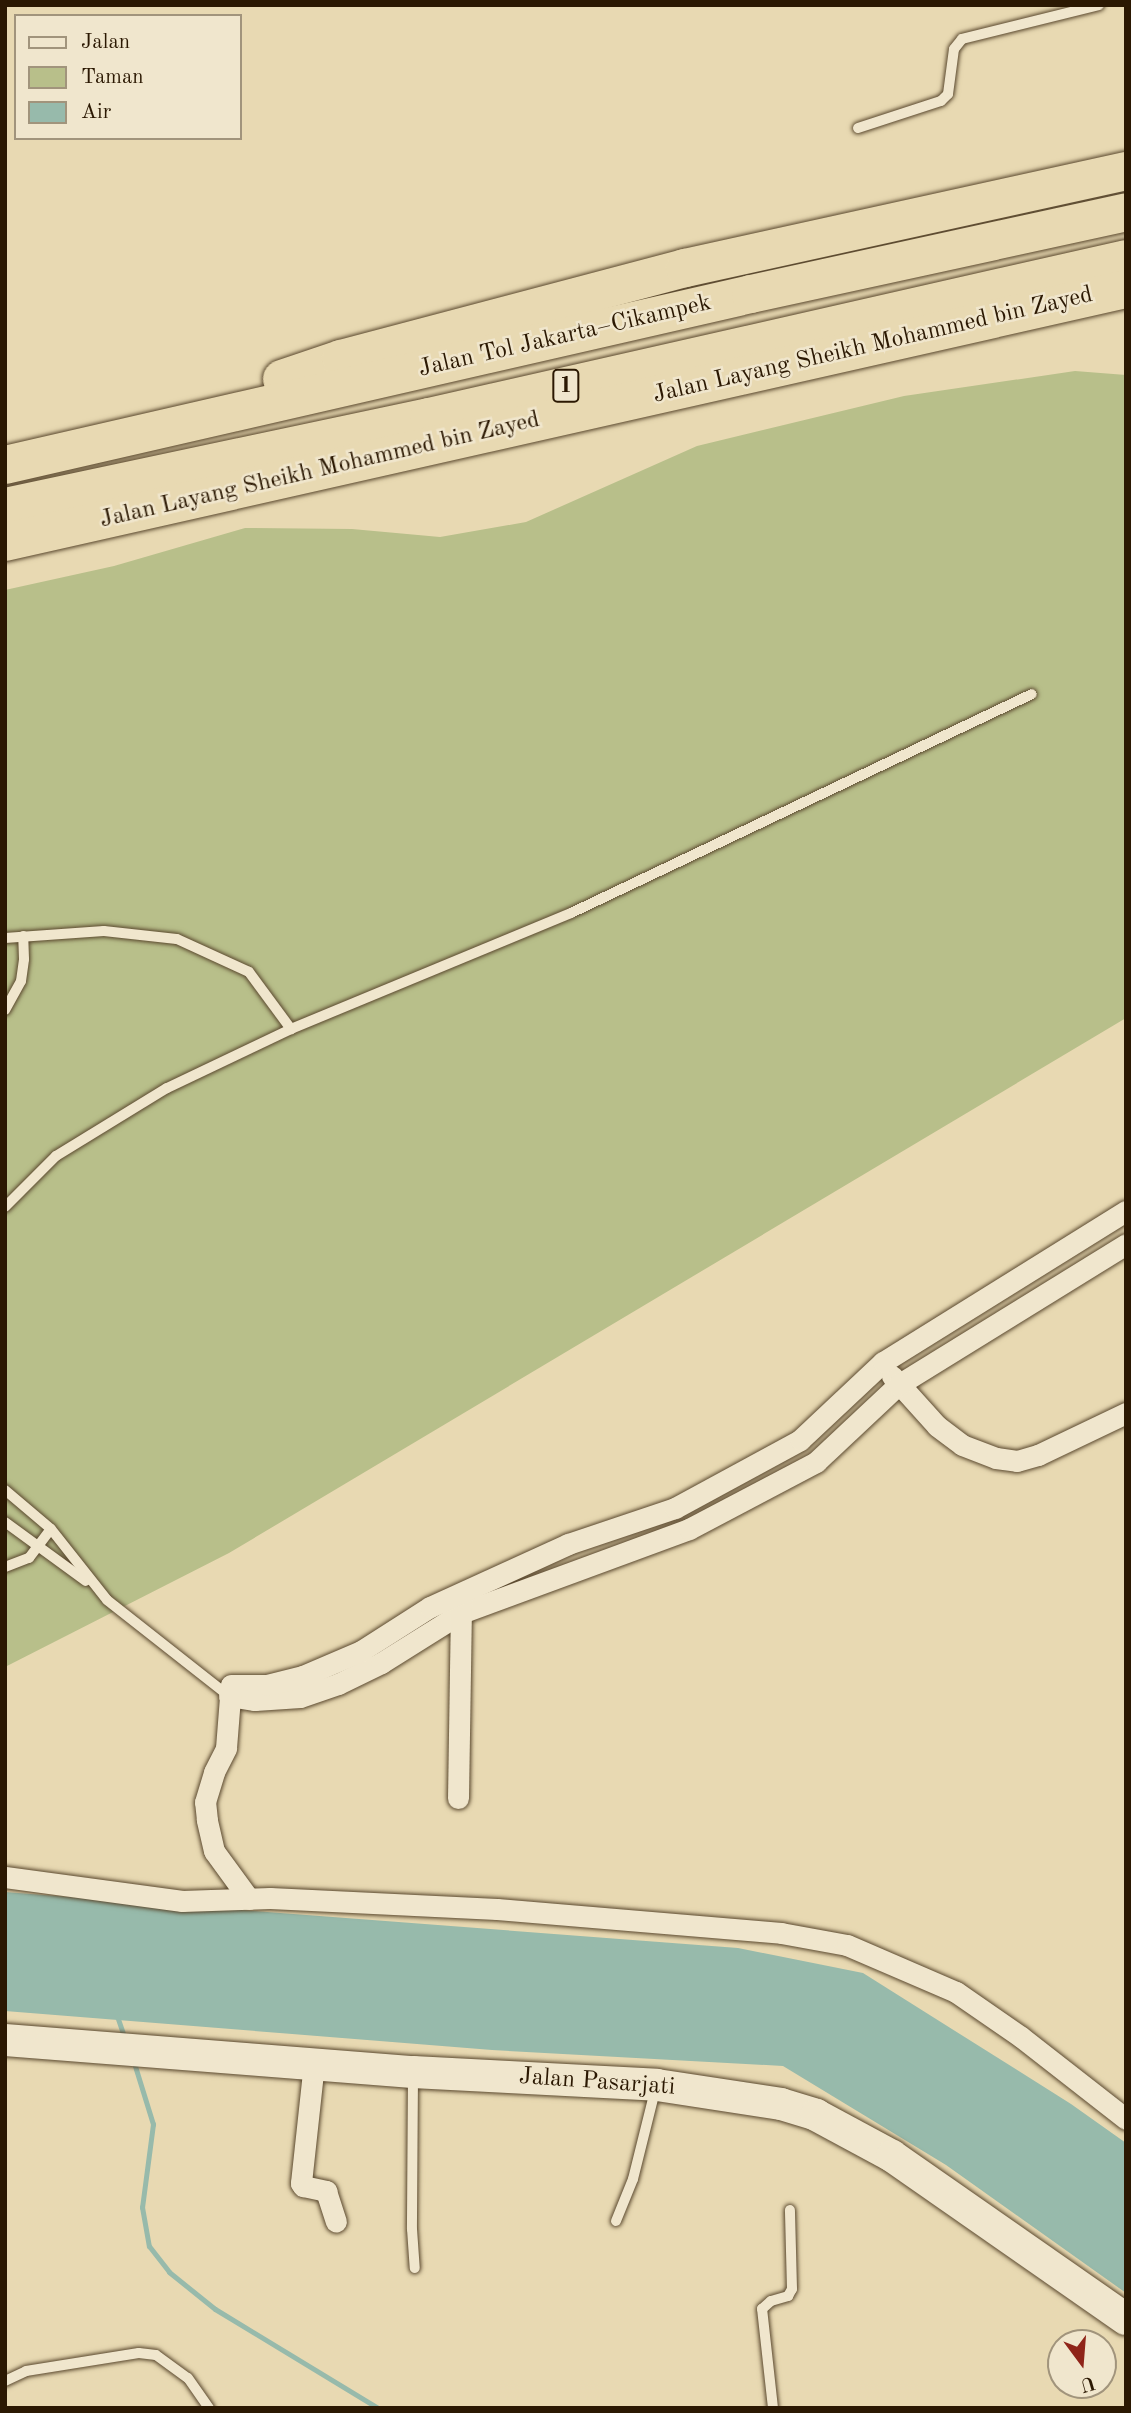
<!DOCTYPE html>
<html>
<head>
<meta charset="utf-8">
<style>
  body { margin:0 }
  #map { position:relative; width:1131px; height:2413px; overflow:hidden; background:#e8d9b2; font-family:"Old Standard TT",serif }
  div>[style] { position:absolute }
  .green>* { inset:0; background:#b8bf8a }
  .water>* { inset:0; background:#97baab }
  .stream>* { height:5px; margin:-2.5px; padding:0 2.5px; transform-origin:2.5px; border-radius:2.5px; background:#97baab }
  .roads { filter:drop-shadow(0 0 2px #5a482e) drop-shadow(0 0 2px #5a482e) }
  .service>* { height:10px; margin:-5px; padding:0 5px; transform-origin:5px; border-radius:5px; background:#f0e6cd }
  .minor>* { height:21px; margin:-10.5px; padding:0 10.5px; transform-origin:10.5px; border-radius:10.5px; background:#f0e6cd }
  .secondary>* { height:32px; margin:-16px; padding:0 16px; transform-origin:16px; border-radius:16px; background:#f0e6cd }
  .motorway>* { height:38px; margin:-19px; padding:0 19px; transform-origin:19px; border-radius:19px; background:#e8d9b2 }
  span { translate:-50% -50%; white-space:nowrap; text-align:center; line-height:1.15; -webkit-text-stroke:5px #f0e6cd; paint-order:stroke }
  .shield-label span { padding:2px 5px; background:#f0e6cd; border:2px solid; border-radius:5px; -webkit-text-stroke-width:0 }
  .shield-label { font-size:23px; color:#2b1802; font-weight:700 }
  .street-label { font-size:24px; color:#2b1802 }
  .frame { position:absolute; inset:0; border:7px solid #2b1802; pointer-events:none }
  .legend { position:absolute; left:14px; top:14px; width:228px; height:126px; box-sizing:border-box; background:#f0e6cd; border:2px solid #a1947c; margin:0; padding:9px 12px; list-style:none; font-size:21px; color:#2b1802 }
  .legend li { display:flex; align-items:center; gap:14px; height:35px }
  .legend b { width:35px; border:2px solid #a1947c }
  .north { position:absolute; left:1047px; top:2329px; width:70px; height:70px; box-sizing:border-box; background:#f0e6cd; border:2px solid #a1947c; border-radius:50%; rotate:164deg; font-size:19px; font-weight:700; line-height:28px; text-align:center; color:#2b1802 }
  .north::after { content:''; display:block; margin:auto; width:24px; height:32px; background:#8f2418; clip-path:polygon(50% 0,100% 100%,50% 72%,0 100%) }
</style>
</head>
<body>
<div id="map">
  <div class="green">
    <div style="clip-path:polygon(1075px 371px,1126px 375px,1126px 1018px,229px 1553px,5px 1667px,5px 590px,114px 566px,245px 528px,352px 529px,440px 537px,526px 522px,697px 446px,904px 396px)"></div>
  </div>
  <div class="water">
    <div style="clip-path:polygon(5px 1892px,738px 1948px,863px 1973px,1071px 2104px,1126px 2143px,1126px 2293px,946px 2165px,783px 2066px,492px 2050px,5px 2011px)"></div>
  </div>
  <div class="stream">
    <div style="left:117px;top:2016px;width:18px;rotate:71deg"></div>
    <div style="left:135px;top:2066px;width:61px;rotate:72.8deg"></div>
    <div style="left:153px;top:2124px;width:84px;rotate:97.5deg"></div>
    <div style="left:142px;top:2207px;width:40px;rotate:80deg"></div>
    <div style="left:149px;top:2246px;width:33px;rotate:52deg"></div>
    <div style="left:169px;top:2272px;width:59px;rotate:38.8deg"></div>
    <div style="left:215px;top:2309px;width:191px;rotate:31.3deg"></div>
  </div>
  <div class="roads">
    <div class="service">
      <div style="left:858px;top:128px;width:87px;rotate:-18deg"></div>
      <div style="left:941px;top:101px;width:10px;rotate:-45deg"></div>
      <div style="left:948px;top:94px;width:45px;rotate:-82.4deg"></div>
      <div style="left:954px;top:49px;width:13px;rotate:-51deg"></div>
      <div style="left:962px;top:39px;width:141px;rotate:-13.9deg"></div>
      <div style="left:5px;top:938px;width:99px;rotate:-4deg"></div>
      <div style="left:104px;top:931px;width:73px;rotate:6.3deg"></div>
      <div style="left:177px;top:939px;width:79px;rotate:24.6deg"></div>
      <div style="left:249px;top:972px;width:71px;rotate:53.6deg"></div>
      <div style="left:5px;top:1010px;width:33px;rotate:-61deg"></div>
      <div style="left:21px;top:981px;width:22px;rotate:-82deg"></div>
      <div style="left:24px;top:959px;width:23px;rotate:-92deg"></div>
      <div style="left:5px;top:1207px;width:72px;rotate:-45deg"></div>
      <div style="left:56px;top:1156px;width:130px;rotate:-31.5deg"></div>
      <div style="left:167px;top:1088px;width:137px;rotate:-25.4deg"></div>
      <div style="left:291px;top:1029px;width:303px;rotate:-22.5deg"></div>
      <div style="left:571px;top:913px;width:510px;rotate:-25.41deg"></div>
      <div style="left:5px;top:1490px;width:60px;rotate:40.3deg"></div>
      <div style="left:51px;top:1529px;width:90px;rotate:51.7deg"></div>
      <div style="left:107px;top:1600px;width:155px;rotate:38.2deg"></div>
      <div style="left:5px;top:1522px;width:100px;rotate:36.1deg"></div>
      <div style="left:5px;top:1567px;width:26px;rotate:-21deg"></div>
      <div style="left:29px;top:1558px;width:36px;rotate:-53deg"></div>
      <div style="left:413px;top:2075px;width:154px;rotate:90.4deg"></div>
      <div style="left:412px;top:2229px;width:39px;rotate:86deg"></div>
      <div style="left:616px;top:2221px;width:45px;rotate:-68deg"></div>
      <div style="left:633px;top:2179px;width:95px;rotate:-76deg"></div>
      <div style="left:5px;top:2381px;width:23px;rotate:-25deg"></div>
      <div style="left:26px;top:2371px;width:114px;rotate:-9.1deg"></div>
      <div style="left:139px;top:2353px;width:17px;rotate:7deg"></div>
      <div style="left:156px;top:2355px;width:39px;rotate:36deg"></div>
      <div style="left:188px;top:2378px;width:37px;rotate:55deg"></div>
      <div style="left:773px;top:2408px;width:100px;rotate:-96.3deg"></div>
      <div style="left:762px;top:2309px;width:12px;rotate:-42deg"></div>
      <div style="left:771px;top:2301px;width:18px;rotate:-16deg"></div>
      <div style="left:788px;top:2296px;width:8px;rotate:-60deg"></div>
      <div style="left:792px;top:2289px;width:79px;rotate:-91.5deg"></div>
    </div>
    <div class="minor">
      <div style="left:892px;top:1376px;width:67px;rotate:48deg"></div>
      <div style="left:937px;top:1426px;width:31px;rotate:37deg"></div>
      <div style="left:962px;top:1445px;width:36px;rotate:21deg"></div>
      <div style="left:996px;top:1458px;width:21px;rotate:8deg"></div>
      <div style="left:1017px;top:1461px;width:22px;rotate:-16deg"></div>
      <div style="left:1038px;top:1455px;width:98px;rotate:-25.5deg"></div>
      <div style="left:229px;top:1696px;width:26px;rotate:9deg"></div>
      <div style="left:255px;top:1700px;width:45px;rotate:-3.8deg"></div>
      <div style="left:300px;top:1697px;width:40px;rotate:-18.9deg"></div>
      <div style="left:338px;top:1684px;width:48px;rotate:-26deg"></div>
      <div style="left:381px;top:1663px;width:94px;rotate:-32deg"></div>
      <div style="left:461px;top:1613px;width:243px;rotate:-20.2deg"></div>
      <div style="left:689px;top:1529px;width:144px;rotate:-27.8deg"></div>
      <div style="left:816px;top:1462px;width:112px;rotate:-43.2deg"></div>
      <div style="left:898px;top:1385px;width:268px;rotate:-31.7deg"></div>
      <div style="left:458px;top:1798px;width:194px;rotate:-89.1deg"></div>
      <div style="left:5px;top:1877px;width:179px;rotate:7.7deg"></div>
      <div style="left:182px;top:1901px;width:88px;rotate:-2deg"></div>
      <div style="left:270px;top:1898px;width:227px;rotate:2.8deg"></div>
      <div style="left:497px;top:1909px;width:285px;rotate:4.8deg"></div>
      <div style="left:781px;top:1933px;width:67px;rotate:10.3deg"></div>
      <div style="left:847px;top:1945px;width:119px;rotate:23.3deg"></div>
      <div style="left:956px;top:1992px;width:79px;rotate:34.7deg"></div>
      <div style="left:1021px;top:2037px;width:133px;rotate:38deg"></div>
      <div style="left:249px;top:1899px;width:59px;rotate:-126.1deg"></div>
      <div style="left:214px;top:1851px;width:32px;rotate:-103deg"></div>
      <div style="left:207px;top:1820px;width:18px;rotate:-96deg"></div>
      <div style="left:205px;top:1802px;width:31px;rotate:-73deg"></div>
      <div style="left:214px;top:1772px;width:27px;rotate:-63deg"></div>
      <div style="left:226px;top:1748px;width:63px;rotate:-85.5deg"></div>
      <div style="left:231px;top:1685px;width:36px"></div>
      <div style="left:267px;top:1685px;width:37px;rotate:-14deg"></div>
      <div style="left:303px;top:1676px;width:63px;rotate:-23.3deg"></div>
      <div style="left:361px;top:1651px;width:82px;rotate:-32.5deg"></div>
      <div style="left:430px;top:1607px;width:152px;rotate:-24.5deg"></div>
      <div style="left:568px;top:1544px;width:113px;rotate:-18.6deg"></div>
      <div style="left:675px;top:1508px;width:142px;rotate:-28.5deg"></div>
      <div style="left:800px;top:1440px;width:114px;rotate:-43.2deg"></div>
      <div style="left:883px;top:1362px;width:286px;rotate:-31.9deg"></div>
      <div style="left:314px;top:2063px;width:121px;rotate:96.2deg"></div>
      <div style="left:301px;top:2183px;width:4px;rotate:56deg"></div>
      <div style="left:303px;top:2186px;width:24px;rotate:12deg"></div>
      <div style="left:326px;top:2191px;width:32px;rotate:72deg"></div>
    </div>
    <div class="secondary">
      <div style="left:5px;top:2040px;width:409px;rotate:4.5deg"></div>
      <div style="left:413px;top:2072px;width:244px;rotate:3deg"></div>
      <div style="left:657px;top:2085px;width:125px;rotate:8.7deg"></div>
      <div style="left:781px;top:2104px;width:37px;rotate:17deg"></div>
      <div style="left:816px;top:2115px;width:86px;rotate:28.3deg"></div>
      <div style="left:892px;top:2156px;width:285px;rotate:34.9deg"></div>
    </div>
    <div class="motorway">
      <div style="left:282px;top:379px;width:62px;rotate:-18.7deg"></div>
      <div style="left:341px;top:359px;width:356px;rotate:-14.8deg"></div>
      <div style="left:685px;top:268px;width:452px;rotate:-12.4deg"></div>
      <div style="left:5px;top:465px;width:765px;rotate:-12.91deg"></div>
      <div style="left:751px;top:294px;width:384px;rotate:-12.3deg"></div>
      <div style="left:5px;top:507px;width:433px;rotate:-12deg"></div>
      <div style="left:429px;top:417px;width:715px;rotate:-12.77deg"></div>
      <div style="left:5px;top:542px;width:1149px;rotate:-12.72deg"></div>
    </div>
  </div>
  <div class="shield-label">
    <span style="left:566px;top:386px">1</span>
  </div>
  <div class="street-label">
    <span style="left:565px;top:337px;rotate:-13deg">Jalan Tol Jakarta–Cikampek</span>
    <span style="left:873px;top:346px;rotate:-13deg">Jalan Layang Sheikh Mohammed bin Zayed</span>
    <span style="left:320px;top:471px;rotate:-13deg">Jalan Layang Sheikh Mohammed bin Zayed</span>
    <span style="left:597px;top:2083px;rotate:4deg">Jalan Pasarjati</span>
  </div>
  <div class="frame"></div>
  <ul class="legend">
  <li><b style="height:9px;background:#f0e6cd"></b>Jalan</li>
  <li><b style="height:19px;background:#b8bf8a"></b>Taman</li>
  <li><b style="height:19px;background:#97baab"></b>Air</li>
  </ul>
  <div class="north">U</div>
</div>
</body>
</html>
